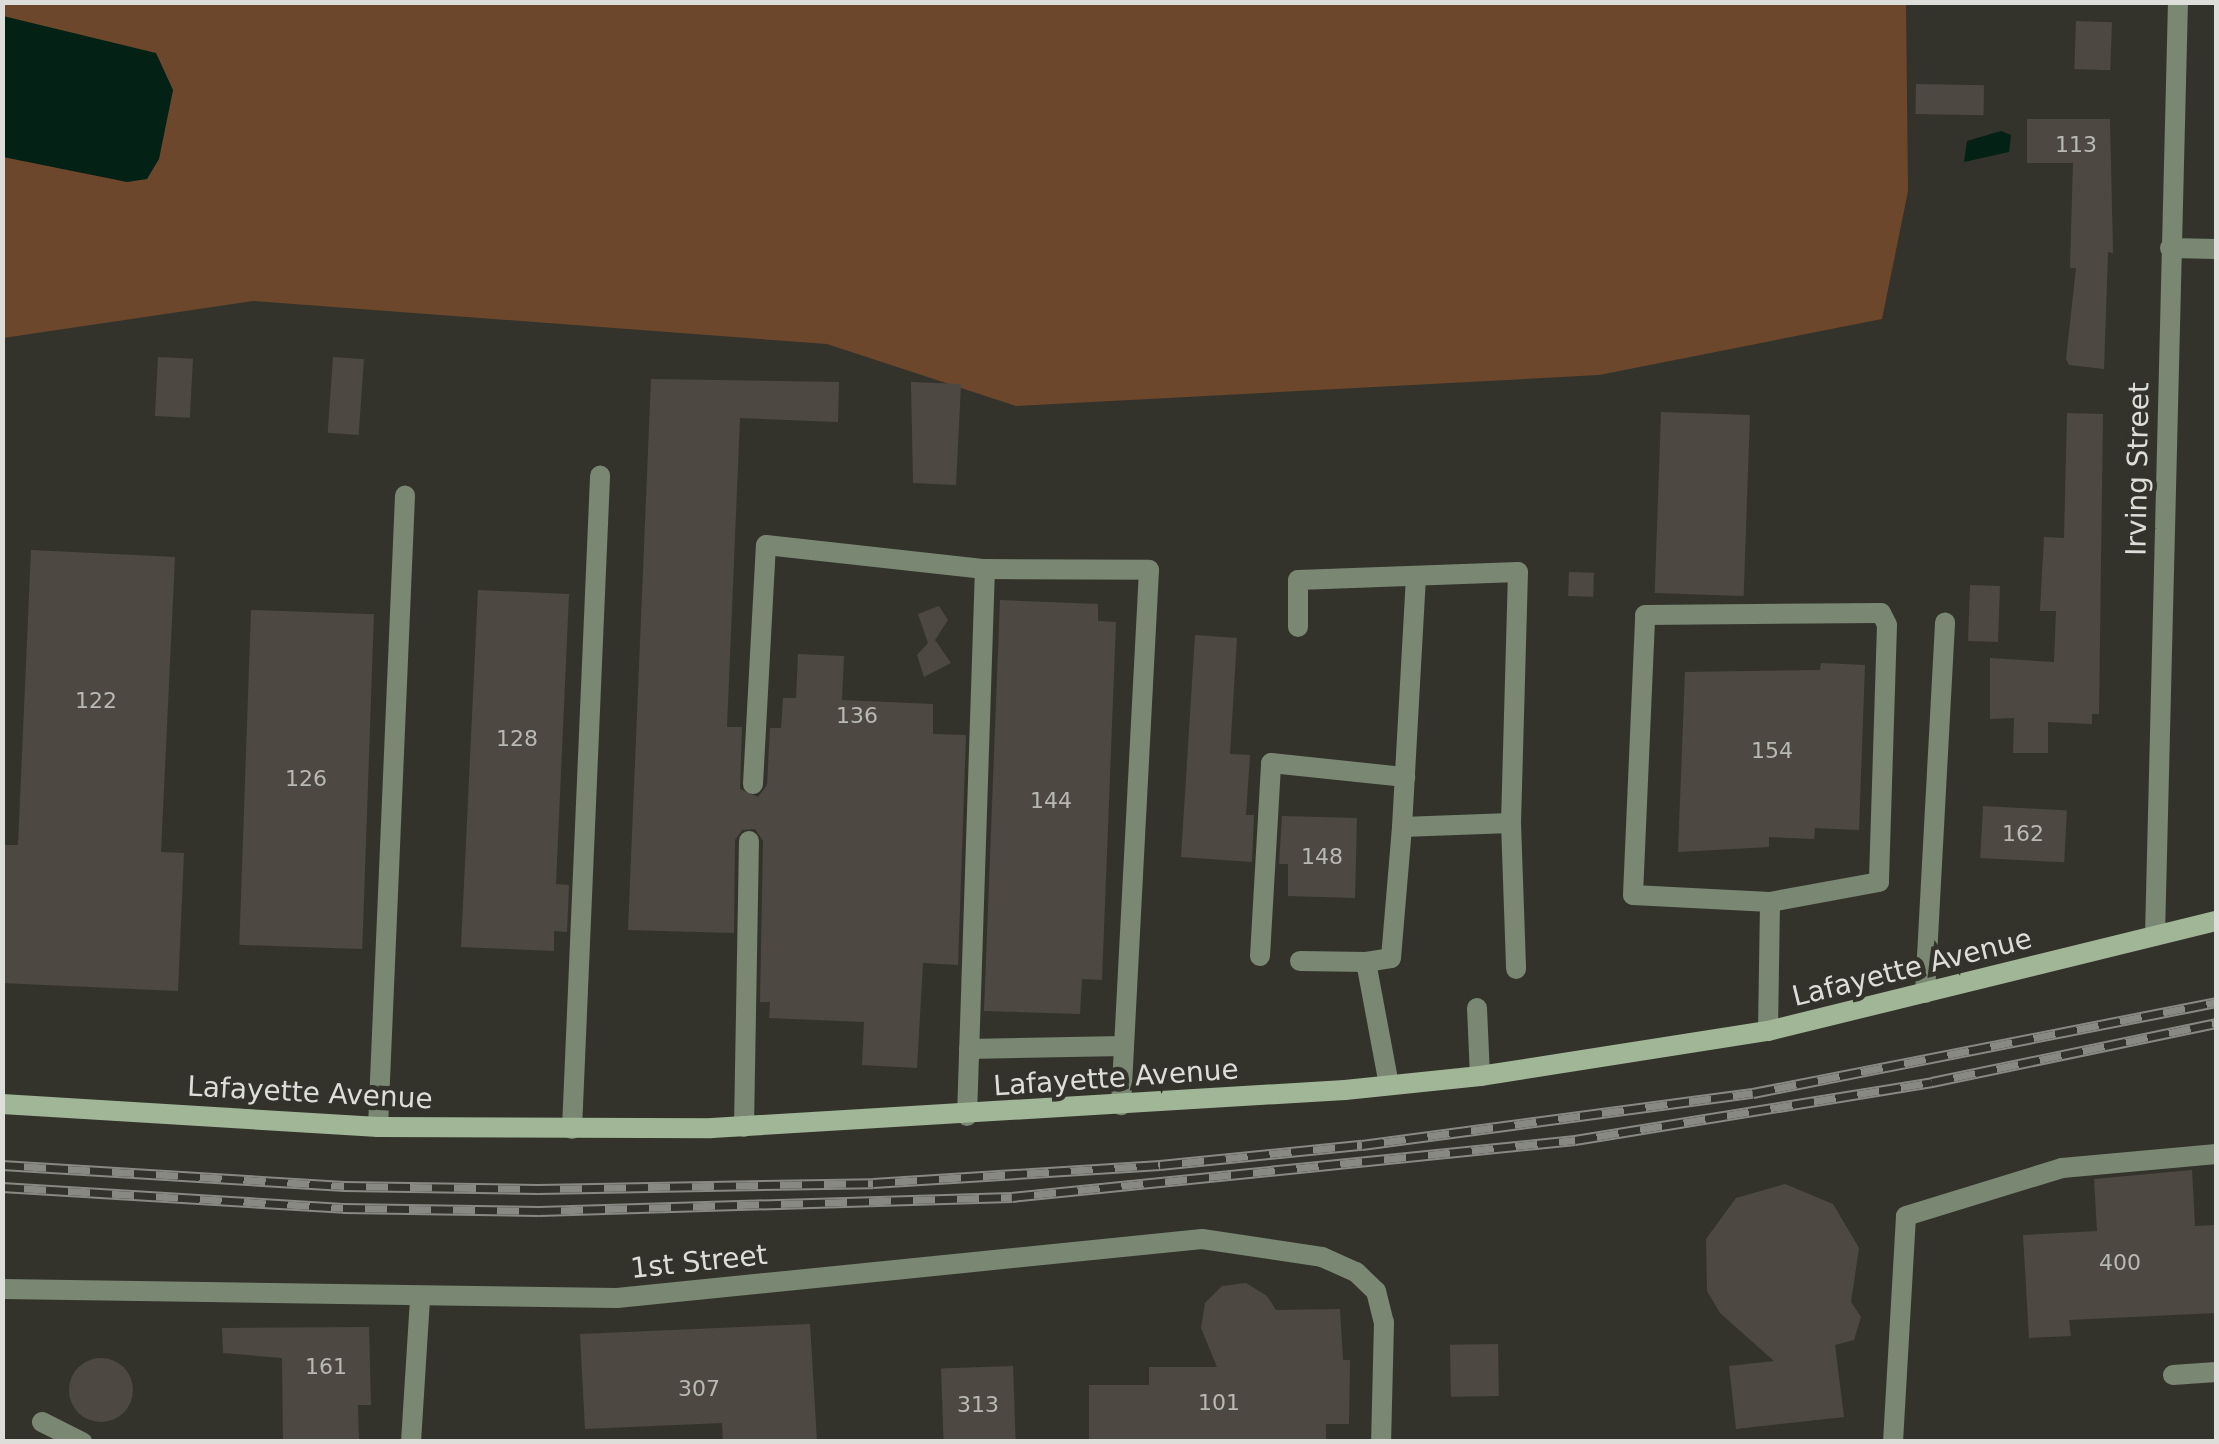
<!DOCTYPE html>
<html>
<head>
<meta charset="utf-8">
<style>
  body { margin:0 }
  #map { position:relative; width:2219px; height:1444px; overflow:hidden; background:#33332c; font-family:"DejaVu Sans",sans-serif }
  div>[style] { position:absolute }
  .green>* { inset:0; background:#6c472b }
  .water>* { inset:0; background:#032114 }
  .building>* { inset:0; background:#4d4942; transform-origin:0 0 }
  .round { border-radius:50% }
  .lane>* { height:20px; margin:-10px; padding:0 10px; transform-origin:10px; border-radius:10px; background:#798773 }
  .street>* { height:20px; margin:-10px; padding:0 10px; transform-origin:10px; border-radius:10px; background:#798773 }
  .secondary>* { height:20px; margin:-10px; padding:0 10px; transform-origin:10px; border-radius:10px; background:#a1b697 }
  .rail>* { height:11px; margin-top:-5.5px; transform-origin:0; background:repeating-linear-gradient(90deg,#33332c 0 22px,#888983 0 44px); box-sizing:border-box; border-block:2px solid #888983 }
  span { translate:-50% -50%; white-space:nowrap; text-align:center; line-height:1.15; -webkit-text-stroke:9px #33332c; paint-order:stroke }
  .number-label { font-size:22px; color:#b9b9b3 }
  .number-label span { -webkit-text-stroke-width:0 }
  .street-label { font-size:28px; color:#ddded9 }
  .frame { position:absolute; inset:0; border:5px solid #ddded9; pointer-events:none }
</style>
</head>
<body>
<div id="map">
  <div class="green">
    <div style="clip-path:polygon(2px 3px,1906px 3px,1908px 191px,1882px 319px,1599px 375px,1016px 406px,827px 344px,253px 301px,3px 338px)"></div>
  </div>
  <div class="water">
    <div style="clip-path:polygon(3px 16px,156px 53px,173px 90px,159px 159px,147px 179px,127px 182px,3px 157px)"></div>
    <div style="clip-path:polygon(2001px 131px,2011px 135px,2009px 152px,1964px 162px,1967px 141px)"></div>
  </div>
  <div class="building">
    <div style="left:2076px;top:21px;width:36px;height:48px;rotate:2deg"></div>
    <div style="left:1916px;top:84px;width:68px;height:30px;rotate:1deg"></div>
    <div style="clip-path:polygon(2027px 119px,2110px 119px,2113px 253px,2108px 252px,2104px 369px,2069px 365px,2066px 359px,2076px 268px,2070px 268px,2073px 163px,2027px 163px)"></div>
    <div style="left:158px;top:357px;width:35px;height:59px;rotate:3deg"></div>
    <div style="left:333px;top:357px;width:31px;height:76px;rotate:4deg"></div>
    <div style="clip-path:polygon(651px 379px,839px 382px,838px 422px,740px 418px,727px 727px,742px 727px,740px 789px,758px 797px,767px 785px,770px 728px,781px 728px,783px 698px,796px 698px,798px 654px,844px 656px,842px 700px,933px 704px,933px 734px,966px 735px,958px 965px,923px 963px,917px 1068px,862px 1065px,864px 1022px,769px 1018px,770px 1002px,760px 1002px,763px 841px,755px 829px,742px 830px,735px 840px,734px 933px,628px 930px)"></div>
    <div style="clip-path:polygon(911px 382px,961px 384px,956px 485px,913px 483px)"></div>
    <div style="left:1661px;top:412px;width:89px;height:181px;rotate:2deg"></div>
    <div style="clip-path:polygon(2067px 413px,2103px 414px,2099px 714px,2092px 714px,2092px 724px,2048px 722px,2048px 753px,2013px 753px,2014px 718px,1990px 719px,1990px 658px,2054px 662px,2056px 611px,2040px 611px,2044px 537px,2064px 538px)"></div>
    <div style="clip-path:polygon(31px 550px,175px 557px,161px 852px,184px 853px,178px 991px,2px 983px,2px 845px,18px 845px)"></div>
    <div style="left:1569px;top:572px;width:25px;height:24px;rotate:2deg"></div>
    <div style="left:1970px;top:585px;width:30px;height:56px;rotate:2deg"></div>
    <div style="clip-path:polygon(478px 590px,569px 594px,556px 884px,569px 885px,567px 932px,554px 931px,554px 951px,461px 947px)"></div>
    <div style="clip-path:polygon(1000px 600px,1098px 604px,1098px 621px,1116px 622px,1102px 980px,1082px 979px,1080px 1014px,984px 1011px)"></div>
    <div style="clip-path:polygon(939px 606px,948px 620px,935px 640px,951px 663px,924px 677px,917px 655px,928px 643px,918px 614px)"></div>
    <div style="left:251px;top:610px;width:123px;height:335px;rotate:2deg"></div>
    <div style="clip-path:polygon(1195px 635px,1237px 638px,1230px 754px,1250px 755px,1246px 815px,1254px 815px,1252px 862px,1181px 857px)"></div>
    <div style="clip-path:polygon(1821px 663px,1865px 665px,1859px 830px,1815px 828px,1814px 839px,1769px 837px,1769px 847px,1678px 852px,1685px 672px,1820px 670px)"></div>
    <div style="left:1983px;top:806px;width:84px;height:52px;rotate:3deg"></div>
    <div style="clip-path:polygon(1282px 816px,1357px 818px,1355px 898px,1288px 896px,1288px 864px,1279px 864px)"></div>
    <div style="clip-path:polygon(2192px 1170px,2195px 1226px,2216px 1225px,2216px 1313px,2069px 1320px,2071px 1336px,2029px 1338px,2023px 1235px,2097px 1231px,2094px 1179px)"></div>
    <div style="clip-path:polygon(1785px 1184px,1833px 1204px,1859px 1248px,1851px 1302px,1861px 1317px,1854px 1340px,1835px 1345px,1844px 1417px,1736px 1429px,1729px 1366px,1774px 1361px,1720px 1313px,1707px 1291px,1706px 1239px,1736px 1198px)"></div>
    <div style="clip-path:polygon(1246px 1283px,1267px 1296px,1276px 1310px,1340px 1309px,1343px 1360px,1350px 1360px,1349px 1424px,1326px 1424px,1326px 1442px,1089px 1442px,1089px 1385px,1149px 1385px,1149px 1367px,1217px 1367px,1201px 1328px,1205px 1303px,1222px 1286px)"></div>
    <div style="clip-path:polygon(810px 1324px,817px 1442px,723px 1442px,722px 1423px,585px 1429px,580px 1334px)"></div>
    <div style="clip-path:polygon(369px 1327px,371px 1405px,358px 1405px,359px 1442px,283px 1442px,282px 1358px,223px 1353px,222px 1328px)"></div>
    <div style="left:1498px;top:1344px;width:52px;height:48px;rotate:89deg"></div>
    <div class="round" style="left:69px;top:1358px;width:64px;height:64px"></div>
    <div style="left:1013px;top:1366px;width:76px;height:72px;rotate:88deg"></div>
  </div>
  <div class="lane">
    <div style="left:1298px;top:627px;width:47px;rotate:-90deg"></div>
    <div style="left:1298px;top:580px;width:220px;rotate:-2.1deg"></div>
    <div style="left:1518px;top:572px;width:251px;rotate:91.6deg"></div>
    <div style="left:753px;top:784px;width:239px;rotate:-86.9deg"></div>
    <div style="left:766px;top:545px;width:220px;rotate:6.3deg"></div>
    <div style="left:1402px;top:827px;width:251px;rotate:-86.8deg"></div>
    <div style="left:1260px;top:956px;width:193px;rotate:-86.7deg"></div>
    <div style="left:1271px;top:763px;width:135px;rotate:6deg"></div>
    <div style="left:1300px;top:961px;width:66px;rotate:0.9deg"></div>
    <div style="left:1366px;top:962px;width:125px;rotate:79.4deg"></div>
    <div style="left:1366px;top:962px;width:25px;rotate:-9deg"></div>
    <div style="left:1391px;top:958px;width:131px;rotate:-85.2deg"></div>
    <div style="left:1402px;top:827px;width:109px;rotate:-2.1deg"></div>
    <div style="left:1511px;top:823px;width:146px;rotate:88deg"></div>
    <div style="left:1925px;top:993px;width:371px;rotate:-86.9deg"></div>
    <div style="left:1477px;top:1008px;width:68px;rotate:87.5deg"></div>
    <div style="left:1768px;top:1031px;width:129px;rotate:-89.1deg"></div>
    <div style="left:1770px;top:902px;width:137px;rotate:-177.1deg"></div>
    <div style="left:1633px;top:895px;width:280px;rotate:-87.5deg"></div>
    <div style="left:1645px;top:615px;width:236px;rotate:-0.5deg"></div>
    <div style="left:1881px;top:613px;width:13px;rotate:63deg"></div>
    <div style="left:1887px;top:625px;width:257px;rotate:91.8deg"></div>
    <div style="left:1879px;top:882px;width:111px;rotate:169.6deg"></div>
    <div style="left:969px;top:1049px;width:155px;rotate:-1.1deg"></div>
    <div style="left:967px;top:1116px;width:547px;rotate:-88.12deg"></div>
    <div style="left:985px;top:569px;width:164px;rotate:0.3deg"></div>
    <div style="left:1149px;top:570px;width:536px;rotate:93deg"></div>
    <div style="left:744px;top:1127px;width:286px;rotate:-89deg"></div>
    <div style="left:572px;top:1129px;width:654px;rotate:-87.54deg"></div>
    <div style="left:2173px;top:1375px;width:43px;rotate:-4deg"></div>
    <div style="left:42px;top:1422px;width:45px;rotate:26.6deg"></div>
    <div style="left:1893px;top:1442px;width:226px;rotate:-86.7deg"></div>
    <div style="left:1906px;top:1216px;width:163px;rotate:-17.1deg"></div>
    <div style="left:2062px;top:1168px;width:155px;rotate:-5.2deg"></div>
  </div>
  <div class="street">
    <div style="left:2170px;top:248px;width:46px;rotate:1.2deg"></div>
    <div style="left:2155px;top:936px;width:934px;rotate:-88.59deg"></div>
    <div style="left:378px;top:1127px;width:632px;rotate:-87.55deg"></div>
    <div style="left:2px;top:1289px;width:615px;rotate:0.84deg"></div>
    <div style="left:617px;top:1298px;width:588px;rotate:-5.76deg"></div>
    <div style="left:1202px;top:1239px;width:121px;rotate:8.5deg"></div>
    <div style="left:1322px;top:1257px;width:37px;rotate:24deg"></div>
    <div style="left:1356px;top:1272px;width:28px;rotate:44deg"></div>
    <div style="left:1376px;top:1291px;width:32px;rotate:76deg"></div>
    <div style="left:1384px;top:1322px;width:120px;rotate:91.4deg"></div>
    <div style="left:411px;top:1442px;width:145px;rotate:-86.4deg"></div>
  </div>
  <div class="secondary">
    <div style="left:2px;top:1104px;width:377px;rotate:3.5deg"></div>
    <div style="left:378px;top:1127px;width:334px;rotate:0.2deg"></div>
    <div style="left:712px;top:1128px;width:634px;rotate:-3.44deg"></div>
    <div style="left:1345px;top:1090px;width:136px;rotate:-5.9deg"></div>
    <div style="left:1480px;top:1076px;width:291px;rotate:-8.9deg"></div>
    <div style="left:1768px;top:1031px;width:461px;rotate:-13.8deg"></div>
  </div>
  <div class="rail">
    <div style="left:2px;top:1165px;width:343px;rotate:3.5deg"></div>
    <div style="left:344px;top:1186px;width:194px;rotate:0.9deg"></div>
    <div style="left:538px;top:1189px;width:335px;rotate:-1deg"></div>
    <div style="left:873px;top:1183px;width:288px;rotate:-3.6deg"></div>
    <div style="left:1160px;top:1165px;width:203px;rotate:-5.7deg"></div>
    <div style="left:1362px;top:1145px;width:394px;rotate:-7.6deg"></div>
    <div style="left:1753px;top:1093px;width:472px;rotate:-11.1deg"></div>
    <div style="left:2px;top:1187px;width:342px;rotate:3.5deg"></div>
    <div style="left:343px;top:1208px;width:196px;rotate:0.9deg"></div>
    <div style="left:539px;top:1211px;width:473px;rotate:-1.7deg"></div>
    <div style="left:1012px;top:1197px;width:566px;rotate:-5.78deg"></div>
    <div style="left:1575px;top:1140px;width:362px;rotate:-9.2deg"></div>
    <div style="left:1932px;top:1082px;width:290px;rotate:-11.7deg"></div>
  </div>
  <div class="number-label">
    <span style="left:2076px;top:145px">113</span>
    <span style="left:96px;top:701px">122</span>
    <span style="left:857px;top:716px">136</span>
    <span style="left:517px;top:739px">128</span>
    <span style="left:1772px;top:751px">154</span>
    <span style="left:306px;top:779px">126</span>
    <span style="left:1051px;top:801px">144</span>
    <span style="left:2023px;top:834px">162</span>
    <span style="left:1322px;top:857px">148</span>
    <span style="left:2120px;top:1263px">400</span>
    <span style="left:326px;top:1367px">161</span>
    <span style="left:699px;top:1389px">307</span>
    <span style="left:1219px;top:1403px">101</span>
    <span style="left:978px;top:1405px">313</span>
  </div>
  <div class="street-label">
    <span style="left:2138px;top:469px;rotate:-89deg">Irving Street</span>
    <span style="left:1912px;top:968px;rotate:-14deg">Lafayette Avenue</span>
    <span style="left:1116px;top:1078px;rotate:-4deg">Lafayette Avenue</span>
    <span style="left:310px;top:1093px;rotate:3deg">Lafayette Avenue</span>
    <span style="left:699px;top:1262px;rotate:-6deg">1st Street</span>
  </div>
  <div class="frame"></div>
</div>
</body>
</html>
